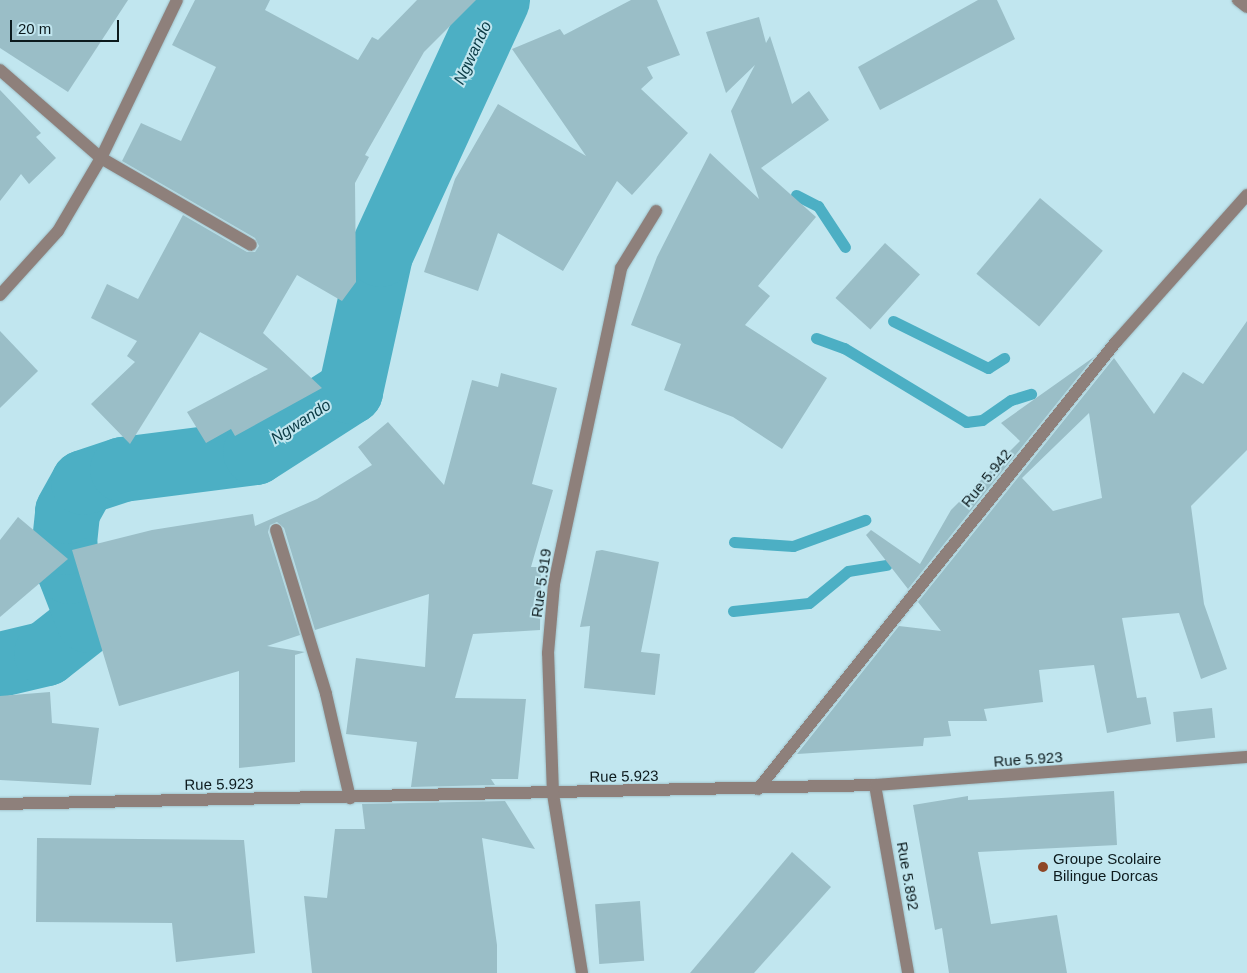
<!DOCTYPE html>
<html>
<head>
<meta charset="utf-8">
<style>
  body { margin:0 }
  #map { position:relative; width:1247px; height:973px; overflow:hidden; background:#c1e6ef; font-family:Helvetica,sans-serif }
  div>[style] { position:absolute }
  .stream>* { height:11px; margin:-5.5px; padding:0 5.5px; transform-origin:5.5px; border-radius:5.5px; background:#4cafc4 }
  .river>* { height:65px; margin:-32.5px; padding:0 32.5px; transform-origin:32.5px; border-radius:32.5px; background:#4cafc4 }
  .building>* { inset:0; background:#9abec7; transform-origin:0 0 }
  .roads { filter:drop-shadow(0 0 1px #a0c1c9) drop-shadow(0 0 1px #a0c1c9) }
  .minor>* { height:12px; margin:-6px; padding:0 6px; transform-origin:6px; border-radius:6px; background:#8e807b }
  .dots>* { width:14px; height:14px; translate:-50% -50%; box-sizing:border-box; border:2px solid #c1e6ef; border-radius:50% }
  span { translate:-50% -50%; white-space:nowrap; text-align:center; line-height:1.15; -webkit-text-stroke:4px #c1e6ef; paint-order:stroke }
  .street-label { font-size:15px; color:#0c1a1d }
  .poi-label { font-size:15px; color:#0c1a1d }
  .left { translate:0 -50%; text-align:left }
  .water-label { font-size:16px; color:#0b3a44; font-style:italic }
  .scale { position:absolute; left:10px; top:20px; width:109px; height:22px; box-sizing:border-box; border:2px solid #0c1a1d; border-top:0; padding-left:6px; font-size:15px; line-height:18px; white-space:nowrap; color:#0c1a1d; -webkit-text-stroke:4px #c1e6ef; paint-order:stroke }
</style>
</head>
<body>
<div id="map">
  <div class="stream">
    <div style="left:796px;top:195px;width:25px;rotate:27deg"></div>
    <div style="left:818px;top:206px;width:49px;rotate:56.6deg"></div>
    <div style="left:893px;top:321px;width:106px;rotate:26.3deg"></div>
    <div style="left:988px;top:368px;width:19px;rotate:-32deg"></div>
    <div style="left:816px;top:338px;width:30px;rotate:20deg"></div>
    <div style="left:844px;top:348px;width:143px;rotate:31.2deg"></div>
    <div style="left:966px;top:422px;width:16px;rotate:-7deg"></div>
    <div style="left:982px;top:420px;width:35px;rotate:-35deg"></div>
    <div style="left:1011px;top:400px;width:21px;rotate:-17deg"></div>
    <div style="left:734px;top:542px;width:59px;rotate:3.9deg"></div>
    <div style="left:793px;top:546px;width:77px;rotate:-19.9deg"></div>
    <div style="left:733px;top:611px;width:76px;rotate:-6deg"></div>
    <div style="left:809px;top:603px;width:50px;rotate:-39.4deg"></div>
    <div style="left:848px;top:571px;width:39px;rotate:-9deg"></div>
  </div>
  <div class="river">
    <div style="left:0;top:664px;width:47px;rotate:-13.4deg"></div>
    <div style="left:46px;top:653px;width:53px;rotate:-38.2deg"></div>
    <div style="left:88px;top:620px;width:53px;rotate:-111.2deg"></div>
    <div style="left:69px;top:571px;width:29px;rotate:-100deg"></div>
    <div style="left:64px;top:542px;width:31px;rotate:-84deg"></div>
    <div style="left:67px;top:511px;width:33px;rotate:-61deg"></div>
    <div style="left:83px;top:482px;width:41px;rotate:-18.4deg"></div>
    <div style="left:122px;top:469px;width:134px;rotate:-7.3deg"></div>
    <div style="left:255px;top:452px;width:113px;rotate:-32.7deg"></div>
    <div style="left:350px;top:391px;width:140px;rotate:-77.6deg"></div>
    <div style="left:380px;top:254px;width:280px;rotate:-65.3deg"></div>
  </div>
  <div class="building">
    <div style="clip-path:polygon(0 0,128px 0,68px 92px,0 48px)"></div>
    <div style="clip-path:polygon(195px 0,270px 0,265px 10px,358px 60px,372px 37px,378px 40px,417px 0,476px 0,424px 52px,365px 155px,369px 157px,355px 183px,356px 282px,342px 301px,297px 275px,263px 333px,322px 388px,235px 436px,231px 429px,206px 443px,187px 412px,268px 369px,200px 332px,130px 444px,91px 404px,135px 362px,127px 356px,137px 341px,91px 318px,107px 284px,138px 299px,183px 215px,247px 252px,255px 252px,259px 246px,255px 238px,122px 161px,141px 123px,181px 141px,216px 67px,172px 45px)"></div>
    <div style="clip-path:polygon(631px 0,657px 0,680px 55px,647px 67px,653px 78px,641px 89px,688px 133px,632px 195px,617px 181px,563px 271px,498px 233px,478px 291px,424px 272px,455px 179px,498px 104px,586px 156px,512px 49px,560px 29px,564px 35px)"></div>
    <div style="clip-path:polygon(978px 0,997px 0,1015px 39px,880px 110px,858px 67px)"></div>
    <div style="clip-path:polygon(759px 17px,766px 43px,770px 36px,792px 104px,809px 91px,829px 120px,761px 168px,816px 217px,758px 286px,770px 296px,745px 325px,827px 378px,782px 449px,733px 417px,664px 390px,681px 344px,631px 325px,657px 257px,710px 153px,759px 199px,731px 111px,755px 65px,726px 93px,706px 32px)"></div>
    <div style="clip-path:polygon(0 90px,41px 133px,36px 137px,56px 158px,29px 184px,21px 174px,0 201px)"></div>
    <div style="left:1040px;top:198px;width:82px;height:99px;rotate:40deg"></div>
    <div style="left:885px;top:243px;width:47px;height:74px;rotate:42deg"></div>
    <div style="clip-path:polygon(evenodd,1247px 321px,1247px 450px,1191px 506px,1204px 604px,1227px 669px,1201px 679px,1179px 613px,1122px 618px,1137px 698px,1146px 697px,1151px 724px,1107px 733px,1094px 665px,1039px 670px,1043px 702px,984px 709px,987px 721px,948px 721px,951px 736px,924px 738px,923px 746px,797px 754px,899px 626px,941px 631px,918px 602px,1114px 358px,1154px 414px,1183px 372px,1203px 384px,1247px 321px,1089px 413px,1102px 498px,1053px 511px,1022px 478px,1089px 413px)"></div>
    <div style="clip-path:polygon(0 331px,38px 371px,0 408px)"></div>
    <div style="clip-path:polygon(1094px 357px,908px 589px,866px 535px,871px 530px,920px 564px,951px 510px,1020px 441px,1001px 423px)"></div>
    <div style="clip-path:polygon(501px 373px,557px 388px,532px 484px,553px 490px,531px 567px,541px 567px,540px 630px,473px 634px,455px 698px,526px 699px,518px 779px,491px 779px,495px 785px,411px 787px,417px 742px,346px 734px,356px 658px,425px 667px,429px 594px,315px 630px,284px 528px,277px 522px,270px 525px,268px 532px,300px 635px,267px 646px,305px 652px,295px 655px,295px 762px,239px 768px,239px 671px,119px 706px,72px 550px,152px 530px,253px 514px,255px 526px,317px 499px,372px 465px,358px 447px,388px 422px,444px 485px,472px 380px,498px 387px)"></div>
    <div style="clip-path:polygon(18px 517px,68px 559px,0 617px,0 540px)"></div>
    <div style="clip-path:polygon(602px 550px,659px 562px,641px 652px,660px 654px,655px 695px,584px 688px,590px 626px,580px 627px,596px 551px)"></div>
    <div style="clip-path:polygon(50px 692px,52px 723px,99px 728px,91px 785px,0 780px,0 696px)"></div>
    <div style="left:1212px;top:708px;width:30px;height:39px;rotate:84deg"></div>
    <div style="clip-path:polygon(1114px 791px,1117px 845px,978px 852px,991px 924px,1057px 915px,1067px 973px,949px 973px,942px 928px,935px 930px,913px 805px,968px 796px,968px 800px)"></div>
    <div style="clip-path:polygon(505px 801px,535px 849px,482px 838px,497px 945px,497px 973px,312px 973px,304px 896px,327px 898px,335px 829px,365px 829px,362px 804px)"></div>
    <div style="clip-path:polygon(37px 838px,244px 840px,255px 953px,176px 962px,172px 923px,36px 922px)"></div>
    <div style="clip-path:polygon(792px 852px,831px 887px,754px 973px,690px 973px)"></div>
    <div style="left:640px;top:901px;width:60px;height:45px;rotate:86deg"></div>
  </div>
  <div class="roads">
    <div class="minor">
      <div style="left:1238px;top:0;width:11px;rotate:38deg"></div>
      <div style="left:0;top:70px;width:134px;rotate:41.1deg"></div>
      <div style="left:101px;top:158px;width:173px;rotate:30.1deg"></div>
      <div style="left:0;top:295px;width:86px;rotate:-47.8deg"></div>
      <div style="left:58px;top:231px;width:85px;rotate:-59.5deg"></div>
      <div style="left:101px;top:158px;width:175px;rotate:-64.3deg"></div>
      <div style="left:276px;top:530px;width:171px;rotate:73deg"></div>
      <div style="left:326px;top:694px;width:107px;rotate:77deg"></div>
      <div style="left:875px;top:785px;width:191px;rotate:80deg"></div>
      <div style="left:758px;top:789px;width:573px;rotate:-51.31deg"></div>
      <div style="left:1116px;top:342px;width:197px;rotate:-48.3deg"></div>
      <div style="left:0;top:804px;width:875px;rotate:-1.24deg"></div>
      <div style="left:875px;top:785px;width:373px;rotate:-4.3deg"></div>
      <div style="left:582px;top:973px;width:181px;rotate:-99.2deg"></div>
      <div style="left:553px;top:794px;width:141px;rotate:-92deg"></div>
      <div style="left:548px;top:653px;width:69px;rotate:-85deg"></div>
      <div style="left:554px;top:584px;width:323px;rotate:-78deg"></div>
      <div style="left:621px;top:268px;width:67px;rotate:-58.4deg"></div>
    </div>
  </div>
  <div class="dots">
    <div style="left:1043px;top:867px;background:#8e4625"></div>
  </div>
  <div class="street-label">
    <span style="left:986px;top:478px;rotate:-51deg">Rue 5.942</span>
    <span style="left:541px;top:583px;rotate:-82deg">Rue 5.919</span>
    <span style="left:1028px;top:759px;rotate:-4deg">Rue 5.923</span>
    <span style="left:624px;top:776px;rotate:-1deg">Rue 5.923</span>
    <span style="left:219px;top:784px;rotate:-1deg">Rue 5.923</span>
    <span style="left:908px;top:876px;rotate:80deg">Rue 5.892</span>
  </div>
  <div class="poi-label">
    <span class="left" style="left:1053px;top:867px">Groupe Scolaire<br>Bilingue Dorcas</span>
  </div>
  <div class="water-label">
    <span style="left:473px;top:53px;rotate:-65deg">Ngwando</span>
    <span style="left:301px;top:422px;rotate:-33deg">Ngwando</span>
  </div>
  <div class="scale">20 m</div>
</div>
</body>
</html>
